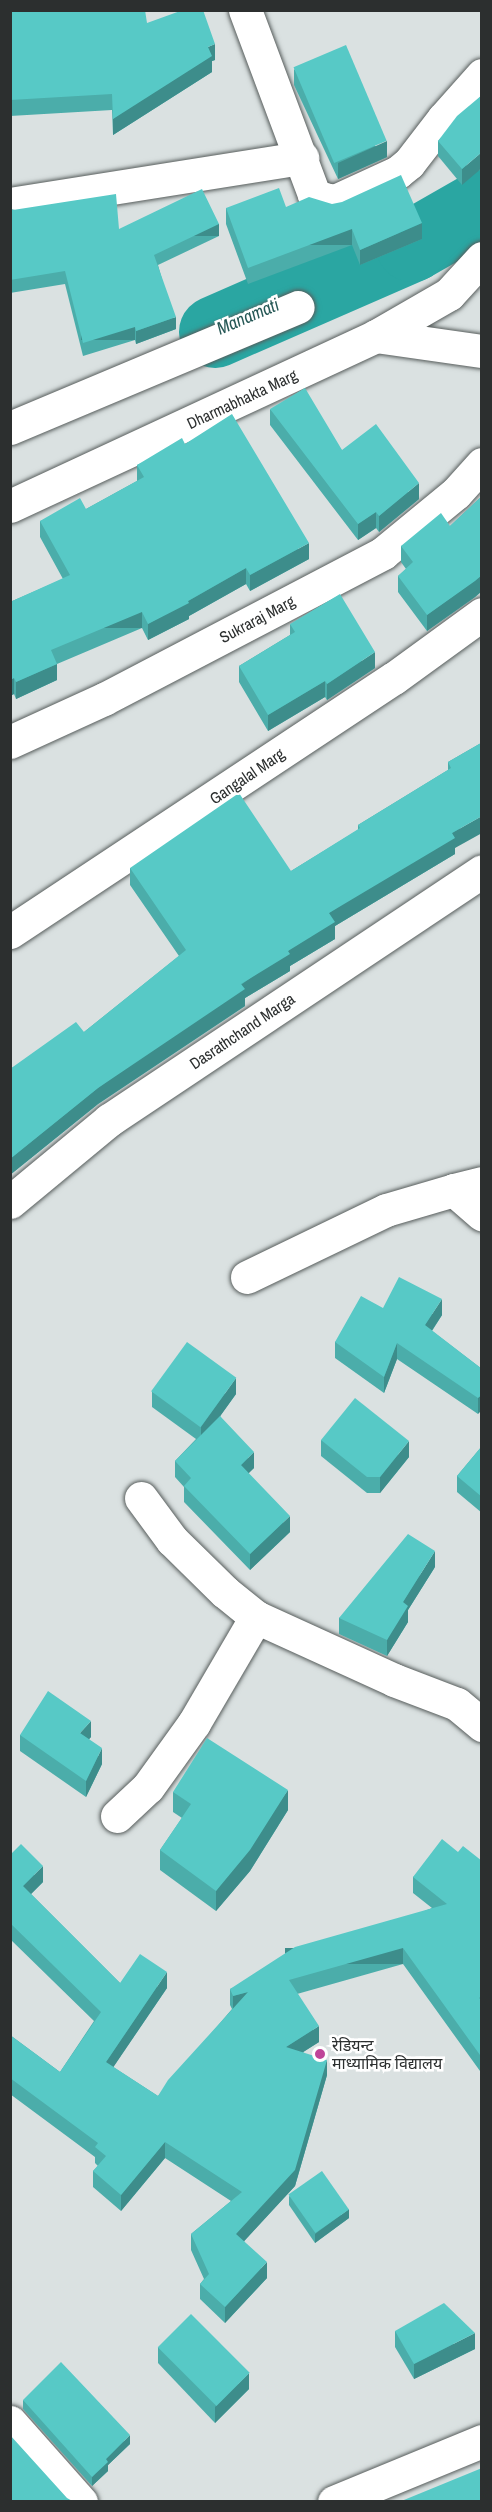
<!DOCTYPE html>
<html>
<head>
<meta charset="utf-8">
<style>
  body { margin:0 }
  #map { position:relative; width:492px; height:2512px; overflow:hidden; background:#dae1e1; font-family:"Archivo Narrow","Noto Sans Devanagari",sans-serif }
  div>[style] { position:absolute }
  .river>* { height:72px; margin:-36px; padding:0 36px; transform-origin:36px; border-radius:36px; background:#2aa6a2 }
  .roads { filter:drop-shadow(0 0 2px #575d5c) drop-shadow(0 0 2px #575d5c) }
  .minor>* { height:33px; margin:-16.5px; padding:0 16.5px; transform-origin:16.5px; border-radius:16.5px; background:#fff }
  .wall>* { inset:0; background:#4badaa }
  .shaded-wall>* { inset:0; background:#3d8d8b; transform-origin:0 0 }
  .building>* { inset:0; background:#57c9c6; transform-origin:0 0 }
  .dots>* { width:16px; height:16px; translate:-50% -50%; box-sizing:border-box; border:3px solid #fff; border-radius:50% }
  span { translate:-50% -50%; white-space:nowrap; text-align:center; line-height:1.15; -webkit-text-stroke:5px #fff; paint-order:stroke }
  .street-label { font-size:16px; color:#2c2f2f }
  .poi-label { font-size:16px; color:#2c2f2f }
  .left { translate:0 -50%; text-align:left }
  .water-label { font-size:18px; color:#265856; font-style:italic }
  .frame { position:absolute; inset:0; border:12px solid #2c2f2f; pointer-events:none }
</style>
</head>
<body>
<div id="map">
  <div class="river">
    <div style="left:215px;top:332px;width:215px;rotate:-23.6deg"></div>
    <div style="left:412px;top:246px;width:81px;rotate:-29.7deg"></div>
  </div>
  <div class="roads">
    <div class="minor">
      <div style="left:245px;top:10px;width:197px;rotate:69.5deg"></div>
      <div style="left:314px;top:195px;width:11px;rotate:22deg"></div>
      <div style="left:324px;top:199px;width:11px;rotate:10deg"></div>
      <div style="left:335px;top:201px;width:69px;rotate:-24.7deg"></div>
      <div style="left:398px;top:172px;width:14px;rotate:-39deg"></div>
      <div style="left:409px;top:163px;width:56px;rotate:-52.3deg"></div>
      <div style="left:443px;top:119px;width:59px;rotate:-48.4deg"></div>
      <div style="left:10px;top:204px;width:296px;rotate:-9deg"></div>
      <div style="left:376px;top:336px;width:84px;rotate:-29.9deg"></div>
      <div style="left:449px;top:294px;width:49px;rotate:-47.5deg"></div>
      <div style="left:10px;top:428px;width:312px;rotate:-22.8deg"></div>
      <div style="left:10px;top:506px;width:404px;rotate:-24.9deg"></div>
      <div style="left:376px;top:336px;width:107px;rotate:8.1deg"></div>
      <div style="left:10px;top:742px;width:103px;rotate:-24.6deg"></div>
      <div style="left:104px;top:699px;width:315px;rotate:-27.6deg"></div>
      <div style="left:383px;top:553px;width:94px;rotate:-39.4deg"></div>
      <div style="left:456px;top:493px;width:39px;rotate:-48deg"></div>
      <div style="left:10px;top:932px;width:460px;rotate:-33.5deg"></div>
      <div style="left:394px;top:678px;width:109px;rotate:-36deg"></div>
      <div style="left:482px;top:1183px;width:29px;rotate:166deg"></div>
      <div style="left:454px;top:1190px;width:37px;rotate:41deg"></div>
      <div style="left:10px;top:1202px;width:129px;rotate:-39.6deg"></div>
      <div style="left:109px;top:1120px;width:448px;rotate:-33.7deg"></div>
      <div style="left:247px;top:1277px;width:154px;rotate:-25.7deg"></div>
      <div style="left:386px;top:1210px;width:71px;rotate:-16.4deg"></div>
      <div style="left:141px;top:1498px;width:52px;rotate:53.6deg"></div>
      <div style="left:172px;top:1540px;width:74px;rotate:44.5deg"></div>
      <div style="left:225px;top:1592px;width:40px;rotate:39deg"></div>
      <div style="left:256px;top:1617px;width:152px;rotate:24.5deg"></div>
      <div style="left:394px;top:1680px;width:67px;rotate:20.9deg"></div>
      <div style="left:457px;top:1704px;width:33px;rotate:40deg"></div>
      <div style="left:117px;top:1816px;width:42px;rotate:-43.1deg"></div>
      <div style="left:148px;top:1787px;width:79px;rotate:-54.3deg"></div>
      <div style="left:194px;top:1723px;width:123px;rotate:-59.7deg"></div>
      <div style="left:10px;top:2422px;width:107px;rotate:48.4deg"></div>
      <div style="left:334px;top:2502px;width:160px;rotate:-22.4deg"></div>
    </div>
  </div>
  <div class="wall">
    <div style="clip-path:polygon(10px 10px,147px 23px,215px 60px,212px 61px,212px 72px,113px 135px,112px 110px,10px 116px)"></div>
    <div style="clip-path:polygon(294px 69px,387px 157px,338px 179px,294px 85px)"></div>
    <div style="clip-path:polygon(482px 95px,462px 185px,438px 156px,438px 141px)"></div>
    <div style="clip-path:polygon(286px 207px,422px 239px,360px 265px,352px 245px,248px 284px,226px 224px,226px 208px)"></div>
    <div style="clip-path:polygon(10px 209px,119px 229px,219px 236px,158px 265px,176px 329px,136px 344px,135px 340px,83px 356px,65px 284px,10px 293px)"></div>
    <div style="clip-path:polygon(270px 409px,342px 450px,419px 499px,379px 532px,376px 528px,358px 540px,270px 425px)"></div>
    <div style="clip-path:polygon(185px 444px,309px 559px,250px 591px,246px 584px,189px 616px,189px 619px,148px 640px,142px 628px,57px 664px,57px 680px,16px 699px,14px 694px,10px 696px,10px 602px,63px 579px,40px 537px,40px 521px,86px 509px,137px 481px,137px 465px)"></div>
    <div style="clip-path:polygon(482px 496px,482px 591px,475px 597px,427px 631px,398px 592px,398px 576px,406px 569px,401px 562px,401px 546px,450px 526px)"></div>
    <div style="clip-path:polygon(290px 624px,375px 668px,327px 700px,325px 697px,268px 731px,239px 682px,239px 666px,290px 635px)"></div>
    <div style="clip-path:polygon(481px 743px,455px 848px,455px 854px,335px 926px,335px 939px,290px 966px,290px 971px,245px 998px,245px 1006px,98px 1104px,10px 1175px,10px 1069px,84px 1032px,179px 956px,130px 885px,130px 868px,291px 871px,358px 830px,358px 825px,448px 770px,448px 762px)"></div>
    <div style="clip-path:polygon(383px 1308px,442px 1315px,432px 1331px,482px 1369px,478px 1414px,397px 1359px,384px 1393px,335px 1358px,335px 1342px)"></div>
    <div style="clip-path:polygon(152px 1392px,236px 1394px,220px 1416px,254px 1468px,248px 1473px,290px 1532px,250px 1570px,184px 1502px,184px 1487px,175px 1477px,175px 1461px,196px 1439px,152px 1407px)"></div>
    <div style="clip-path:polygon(321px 1440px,409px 1457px,380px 1493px,367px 1493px,321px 1456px)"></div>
    <div style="clip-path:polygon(482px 1446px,482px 1513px,457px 1492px,457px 1476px)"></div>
    <div style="clip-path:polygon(435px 1567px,408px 1610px,408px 1622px,387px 1656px,339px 1634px,339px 1618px)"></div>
    <div style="clip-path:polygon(20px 1735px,91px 1737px,89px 1739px,102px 1764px,86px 1797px,20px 1751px)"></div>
    <div style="clip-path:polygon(173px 1792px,288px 1810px,250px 1871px,216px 1911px,160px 1870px,160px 1850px,182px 1818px,173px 1812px)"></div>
    <div style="clip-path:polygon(458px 1852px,482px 1861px,480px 2071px,403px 1964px,297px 1994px,319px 2042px,303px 2052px,327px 2075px,295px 2186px,244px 2241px,267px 2278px,225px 2323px,200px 2299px,200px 2284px,204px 2279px,191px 2250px,191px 2234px,231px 2201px,165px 2158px,121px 2211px,93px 2187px,93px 2171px,98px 2166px,95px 2163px,95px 2157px,10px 2094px,10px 2035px,60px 2072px,94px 2021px,10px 1939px,10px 1855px,43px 1882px,31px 1894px,120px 1983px,167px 1988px,113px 2067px,158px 2096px,232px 2009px,230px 2005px,230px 1989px,432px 1908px,413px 1893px,413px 1877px)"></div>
    <div style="clip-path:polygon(289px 2196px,349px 2218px,315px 2243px,289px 2205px)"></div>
    <div style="clip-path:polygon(395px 2331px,475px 2349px,414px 2379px,395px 2347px)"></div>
    <div style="clip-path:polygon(158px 2347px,249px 2389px,215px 2423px,158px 2363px)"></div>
    <div style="clip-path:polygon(23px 2400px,130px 2444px,108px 2465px,108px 2471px,92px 2486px,23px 2409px)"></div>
  </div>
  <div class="shaded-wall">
    <div style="clip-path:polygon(215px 44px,215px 60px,212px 61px,212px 72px,113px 135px,113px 119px,208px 47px)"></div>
    <div style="clip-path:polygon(387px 141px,387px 157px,338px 179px,338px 163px)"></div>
    <div style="clip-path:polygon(482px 152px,482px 168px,462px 185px,462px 169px)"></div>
    <div style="clip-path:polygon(422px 223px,422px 239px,360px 265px,360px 250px)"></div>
    <div style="left:219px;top:224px;width:12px;height:72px;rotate:90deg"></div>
    <div style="left:352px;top:229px;width:16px;height:111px;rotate:90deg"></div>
    <div style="clip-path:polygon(176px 317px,176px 329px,136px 344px,136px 331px)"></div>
    <div style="left:135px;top:327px;width:13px;height:54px;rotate:90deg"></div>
    <div style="clip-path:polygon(419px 483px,419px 499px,379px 532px,379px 516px)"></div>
    <div style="clip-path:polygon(376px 512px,376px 528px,358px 540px,358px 524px)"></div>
    <div style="clip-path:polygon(309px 543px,309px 559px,250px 591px,250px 575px)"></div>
    <div style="clip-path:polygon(246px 568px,246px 584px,189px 616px,189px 619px,148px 640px,148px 624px)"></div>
    <div style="clip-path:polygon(482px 575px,482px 591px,475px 597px,427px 631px,427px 615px)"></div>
    <div style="left:142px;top:612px;width:16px;height:99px;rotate:90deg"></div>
    <div style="clip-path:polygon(375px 652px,375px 668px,327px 700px,327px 684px)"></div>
    <div style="clip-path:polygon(57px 664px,57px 680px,16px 699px,16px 682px)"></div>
    <div style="clip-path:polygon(14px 678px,14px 694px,10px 696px,10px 680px)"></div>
    <div style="clip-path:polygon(325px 681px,325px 697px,268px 731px,268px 715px)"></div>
    <div style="clip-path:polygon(482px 816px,482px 833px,455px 848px,455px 854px,335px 926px,335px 939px,290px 966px,290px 971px,245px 998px,245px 1006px,98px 1104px,10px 1175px,10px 1159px,98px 1088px,288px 951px,329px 913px,452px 833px)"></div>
    <div style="clip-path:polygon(442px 1299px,442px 1315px,425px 1341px,425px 1325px)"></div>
    <div style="clip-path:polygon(397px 1343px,397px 1359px,384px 1393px,384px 1377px)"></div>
    <div style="clip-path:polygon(236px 1378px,236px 1394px,201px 1443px,201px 1427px)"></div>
    <div style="clip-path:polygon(482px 1394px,482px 1410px,478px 1414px,478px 1398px)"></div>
    <div style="clip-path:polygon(409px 1441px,409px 1457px,380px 1493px,380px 1477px)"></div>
    <div style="clip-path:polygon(254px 1452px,254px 1468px,241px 1481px,241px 1465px)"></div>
    <div style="clip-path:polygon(290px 1516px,290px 1532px,250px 1570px,250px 1554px)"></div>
    <div style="clip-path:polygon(435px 1551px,435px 1567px,408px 1610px,408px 1622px,387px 1656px,387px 1640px,403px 1602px)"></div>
    <div style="clip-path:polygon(91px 1721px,91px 1737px,80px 1749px,80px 1733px)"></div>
    <div style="clip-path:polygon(102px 1748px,102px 1764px,86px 1797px,86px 1781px)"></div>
    <div style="clip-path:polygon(288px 1790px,288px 1810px,250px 1871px,216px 1911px,216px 1891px)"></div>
    <div style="clip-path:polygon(43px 1866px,43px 1882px,23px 1902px,23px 1886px)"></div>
    <div style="left:403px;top:1948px;width:16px;height:118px;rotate:90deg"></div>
    <div style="clip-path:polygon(167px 1972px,167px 1988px,106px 2078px,106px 2062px)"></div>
    <div style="clip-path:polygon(248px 1992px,233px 2012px,233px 1996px)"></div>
    <div style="clip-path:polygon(319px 2026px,319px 2042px,286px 2063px,286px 2047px)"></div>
    <div style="left:482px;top:2054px;width:16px;height:2px;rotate:90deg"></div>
    <div style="clip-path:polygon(327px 2060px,327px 2075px,295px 2186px,236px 2250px,236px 2234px)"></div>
    <div style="clip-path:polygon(165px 2142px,165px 2158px,121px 2211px,121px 2195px)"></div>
    <div style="clip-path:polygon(349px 2209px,349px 2218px,315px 2243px,315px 2234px)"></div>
    <div style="clip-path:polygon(267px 2262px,267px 2278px,225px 2323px,225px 2307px)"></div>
    <div style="clip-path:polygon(475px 2333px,475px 2349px,414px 2379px,414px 2364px)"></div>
    <div style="clip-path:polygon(249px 2373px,249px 2389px,215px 2423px,215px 2407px)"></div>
    <div style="clip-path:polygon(130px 2435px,130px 2444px,108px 2465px,108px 2471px,92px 2486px,92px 2477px,106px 2459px)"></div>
  </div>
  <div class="building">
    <div style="clip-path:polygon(10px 10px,145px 10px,147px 23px,183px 10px,203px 10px,215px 44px,208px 47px,212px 56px,113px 119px,112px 94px,10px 100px)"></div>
    <div style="left:346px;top:45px;width:104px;height:57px;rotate:67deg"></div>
    <div style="clip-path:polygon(482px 95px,482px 152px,462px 169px,438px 141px,457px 116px)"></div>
    <div style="clip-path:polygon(401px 175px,422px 223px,360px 250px,352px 229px,248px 268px,226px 208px,279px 188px,286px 207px,309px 197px,332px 204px,342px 202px)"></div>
    <div style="clip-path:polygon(202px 189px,219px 224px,154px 255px,176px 317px,136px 331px,135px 327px,83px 343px,65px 271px,10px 280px,10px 209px,13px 210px,116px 194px,119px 229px)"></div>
    <div style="clip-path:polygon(305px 388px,342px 450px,376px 424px,419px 483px,379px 516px,376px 512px,358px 524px,270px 409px)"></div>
    <div style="clip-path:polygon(232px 414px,309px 543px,250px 575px,246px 568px,188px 601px,189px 603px,148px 624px,142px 612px,51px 650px,57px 664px,16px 682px,14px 678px,10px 680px,10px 602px,70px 575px,40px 521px,80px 498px,86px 509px,144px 477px,137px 465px,182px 438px,185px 444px)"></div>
    <div style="clip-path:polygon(482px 496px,482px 575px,475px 581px,427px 615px,398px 576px,413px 562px,401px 546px,441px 513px,450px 526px)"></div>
    <div style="clip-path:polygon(340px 594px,375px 652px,327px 684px,325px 681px,268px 715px,239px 666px,295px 632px,290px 624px)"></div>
    <div style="clip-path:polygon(481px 743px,482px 816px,452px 833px,455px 838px,329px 913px,335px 922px,288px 951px,290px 954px,241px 984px,245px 989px,98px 1088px,10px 1159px,10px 1069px,76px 1022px,84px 1032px,186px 950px,130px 868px,239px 793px,291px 871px,360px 828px,358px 825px,451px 768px,448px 762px)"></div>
    <div style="clip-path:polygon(399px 1277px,442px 1299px,425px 1325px,482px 1369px,482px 1394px,478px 1398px,397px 1343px,384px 1377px,335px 1342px,361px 1296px,383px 1308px)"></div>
    <div style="left:187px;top:1342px;width:61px;height:61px;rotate:36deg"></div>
    <div style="clip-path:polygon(355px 1398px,409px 1441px,380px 1477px,367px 1477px,321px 1440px)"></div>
    <div style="clip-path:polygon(220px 1416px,254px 1452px,241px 1465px,290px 1516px,250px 1554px,184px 1486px,191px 1478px,175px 1461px)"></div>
    <div style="clip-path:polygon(482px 1446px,482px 1497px,457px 1476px)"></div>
    <div style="clip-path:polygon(408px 1534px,435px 1551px,403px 1602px,408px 1606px,387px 1640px,339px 1618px)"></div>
    <div style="clip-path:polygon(48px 1691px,91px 1721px,80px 1733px,102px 1748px,86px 1781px,20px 1735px)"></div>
    <div style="clip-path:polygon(207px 1738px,288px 1790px,250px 1850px,216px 1891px,160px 1850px,191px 1804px,173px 1792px)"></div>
    <div style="clip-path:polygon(442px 1839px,458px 1852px,463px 1846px,482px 1861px,482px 1995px,479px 1998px,482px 2001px,482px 2054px,480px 2055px,403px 1948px,289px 1980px,319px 2026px,286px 2047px,327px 2060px,295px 2170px,236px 2234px,267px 2262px,225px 2307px,200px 2284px,209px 2274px,191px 2234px,242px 2192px,165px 2142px,121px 2195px,93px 2171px,106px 2156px,95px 2147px,98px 2143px,10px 2078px,10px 2035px,60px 2072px,101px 2012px,10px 1923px,10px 1855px,21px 1844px,43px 1866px,23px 1886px,120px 1983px,140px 1954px,167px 1972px,106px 2062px,158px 2096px,168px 2080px,248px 1992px,233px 1996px,230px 1989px,295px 1947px,447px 1904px,413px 1877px)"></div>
    <div style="left:322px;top:2171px;width:47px;height:41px;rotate:55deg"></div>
    <div style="clip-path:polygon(444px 2303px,475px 2333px,414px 2364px,395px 2331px)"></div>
    <div style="left:191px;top:2314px;width:83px;height:47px;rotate:45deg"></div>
    <div style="clip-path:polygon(61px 2362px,130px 2435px,106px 2459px,108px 2462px,92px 2477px,23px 2400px)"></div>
    <div style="clip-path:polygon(10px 2435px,67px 2498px,74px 2502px,10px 2502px)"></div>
    <div style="clip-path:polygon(482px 2468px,482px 2502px,399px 2502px)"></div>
  </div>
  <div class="dots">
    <div style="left:320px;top:2054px;background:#bf4599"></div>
  </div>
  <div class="street-label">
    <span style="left:242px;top:399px;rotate:-25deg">Dharmabhakta Marg</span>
    <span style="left:257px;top:619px;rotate:-28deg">Sukraraj Marg</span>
    <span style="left:247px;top:776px;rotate:-34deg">Gangalal Marg</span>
    <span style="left:242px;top:1031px;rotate:-34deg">Dasrathchand Marga</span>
  </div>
  <div class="poi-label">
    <span class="left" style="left:332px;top:2054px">रेडियन्ट<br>माध्यामिक विद्यालय</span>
  </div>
  <div class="water-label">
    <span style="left:248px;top:317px;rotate:-23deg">Manamati</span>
  </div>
  <div class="frame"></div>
</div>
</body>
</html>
